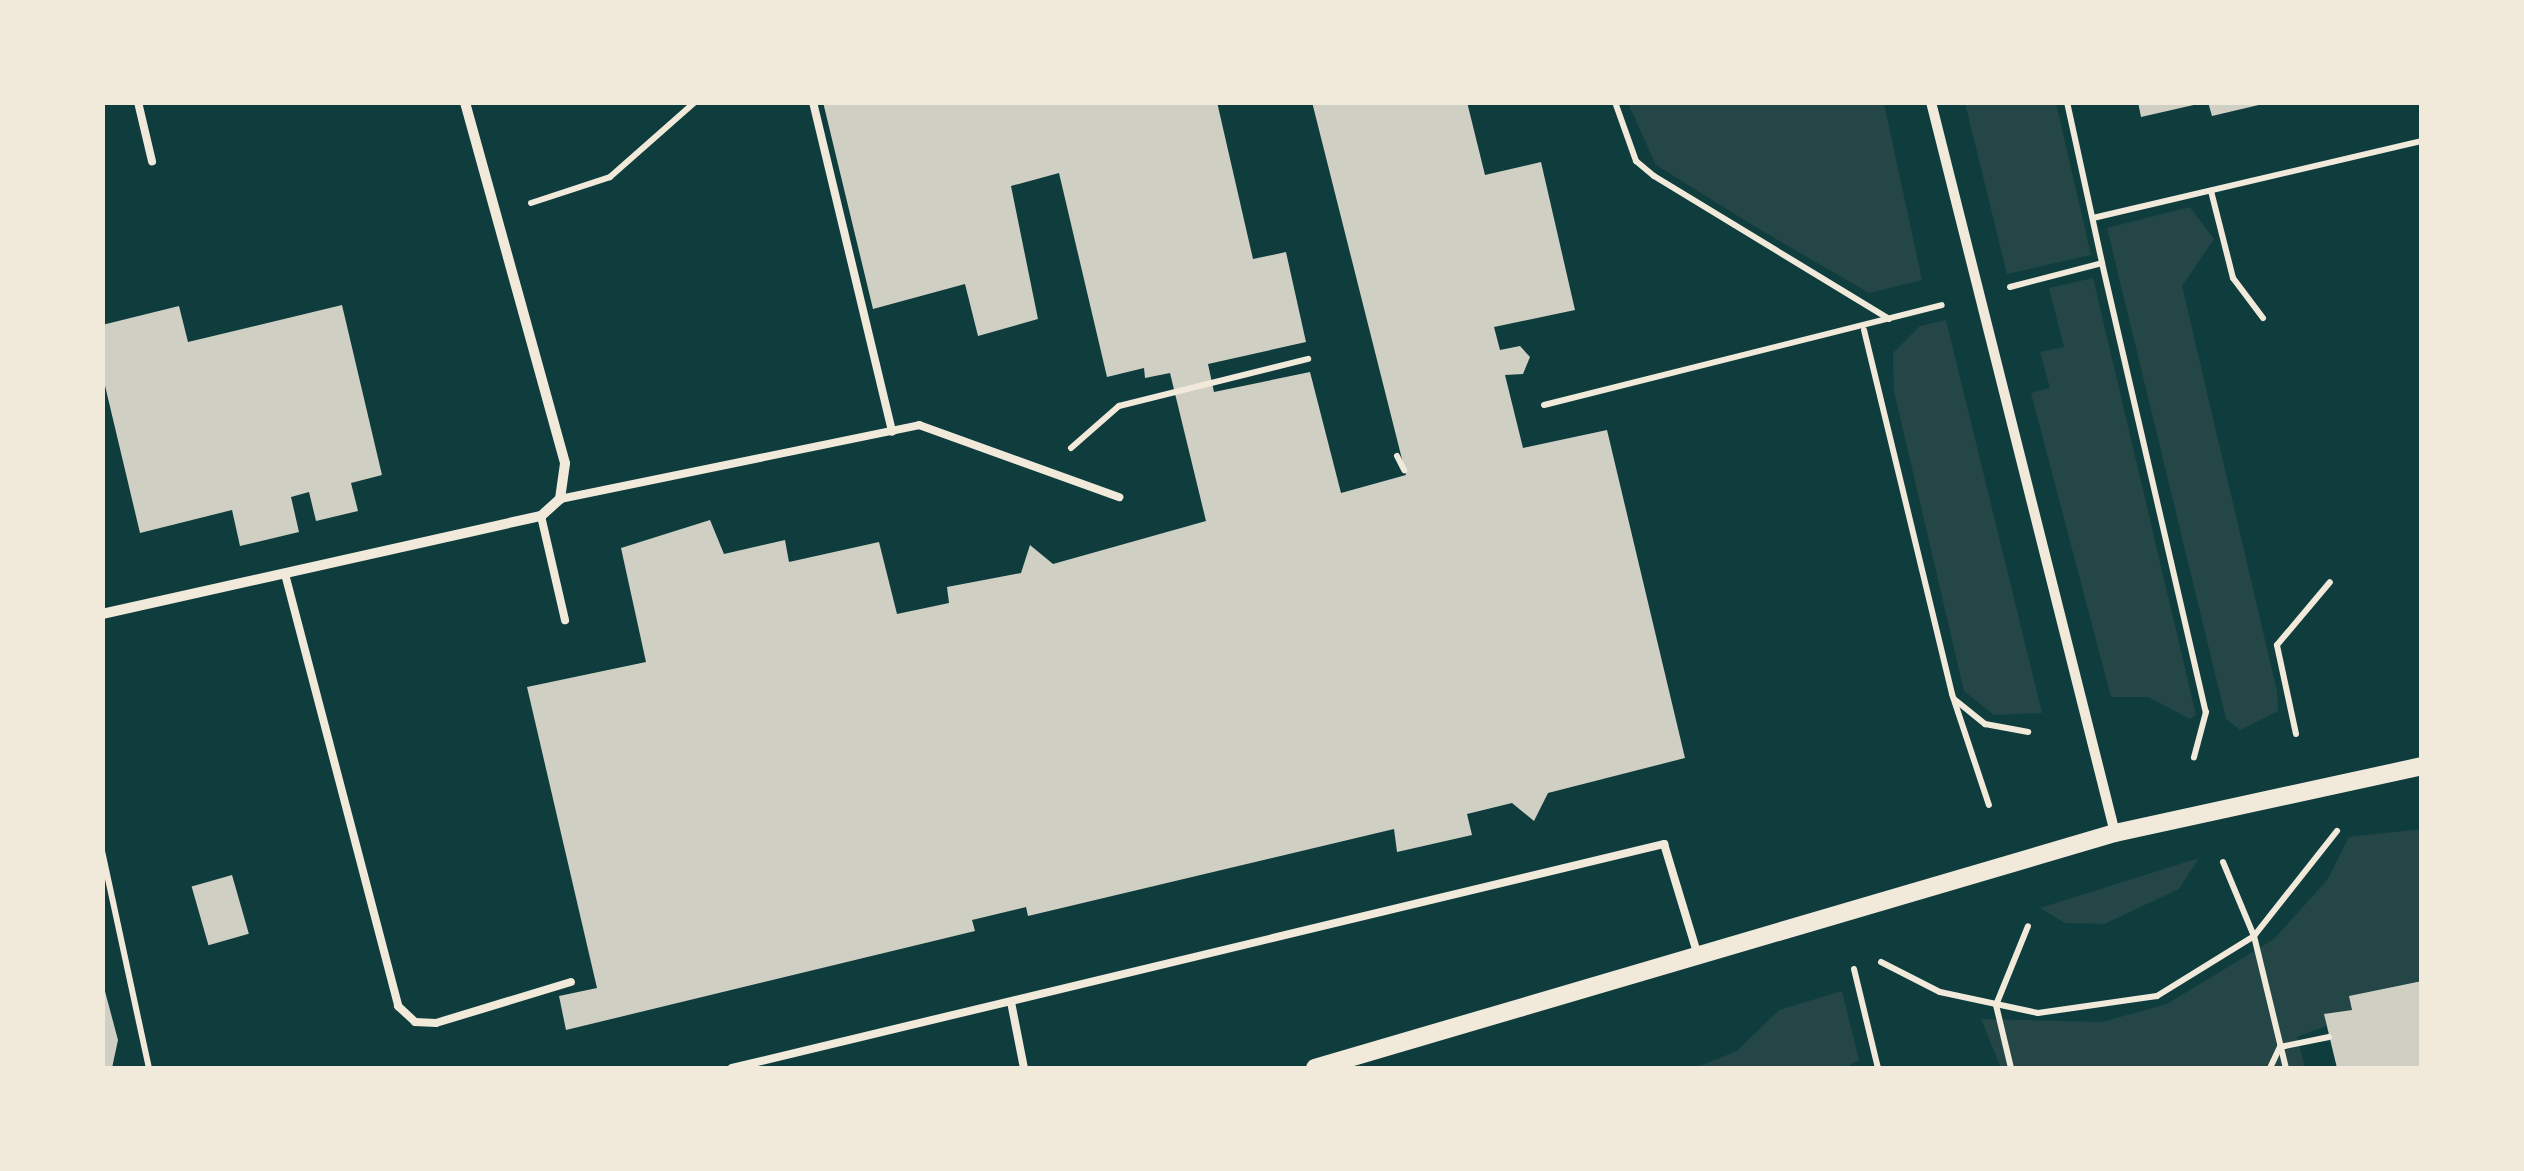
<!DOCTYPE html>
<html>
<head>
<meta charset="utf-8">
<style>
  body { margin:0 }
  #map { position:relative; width:2524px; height:1171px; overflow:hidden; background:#0f3d3e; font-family:"Noto Sans",sans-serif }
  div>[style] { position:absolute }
  .green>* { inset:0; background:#244646 }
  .building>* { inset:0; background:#cfcfc3; transform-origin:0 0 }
  .path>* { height:6px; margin:-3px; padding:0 3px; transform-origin:3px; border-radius:3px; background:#f1e9da }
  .service>* { height:8px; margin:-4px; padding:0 4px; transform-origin:4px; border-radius:4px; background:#f1e9da }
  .minor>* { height:10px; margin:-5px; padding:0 5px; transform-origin:5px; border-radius:5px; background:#f1e9da }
  .tertiary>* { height:18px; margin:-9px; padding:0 9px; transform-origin:9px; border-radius:9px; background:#f1e9da }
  span { translate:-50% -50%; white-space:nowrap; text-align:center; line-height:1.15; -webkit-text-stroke:9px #f1e9da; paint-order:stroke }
  .frame { position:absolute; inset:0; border:105px solid #f1e9da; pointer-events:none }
</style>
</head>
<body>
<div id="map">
  <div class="green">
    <div style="clip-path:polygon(1628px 103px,1884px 103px,1922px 280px,1869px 293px,1759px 229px,1656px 165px)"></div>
    <div style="clip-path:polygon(1965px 103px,2056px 103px,2091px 255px,2007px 274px)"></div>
    <div style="clip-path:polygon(2190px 207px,2214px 239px,2182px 286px,2277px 691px,2278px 711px,2240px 730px,2226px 719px,2107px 228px)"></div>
    <div style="clip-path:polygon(2093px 278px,2196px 715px,2190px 719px,2148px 697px,2111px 697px,2031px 393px,2050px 388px,2040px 352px,2064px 347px,2049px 288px)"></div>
    <div style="clip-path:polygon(1946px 320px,2042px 713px,1994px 715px,1964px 691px,1894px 391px,1893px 353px,1920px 326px)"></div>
    <div style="clip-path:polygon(2421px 829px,2421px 981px,2350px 996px,2352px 1010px,2325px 1014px,2326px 1026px,2297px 1037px,2305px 1068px,2001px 1068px,1981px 1019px,2102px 1022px,2167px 1004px,2274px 939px,2328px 879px,2349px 837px)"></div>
    <div style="clip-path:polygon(2199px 858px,2179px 889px,2104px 924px,2065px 923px,2040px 908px)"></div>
    <div style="clip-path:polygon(1842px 991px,1859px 1060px,1844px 1068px,1695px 1068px,1737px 1051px,1779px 1010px)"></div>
  </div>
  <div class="building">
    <div style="clip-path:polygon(823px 102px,1217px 102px,1253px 259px,1286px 252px,1306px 342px,1208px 364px,1214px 392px,1310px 372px,1341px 493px,1406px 475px,1312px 102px,1467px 102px,1485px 175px,1541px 162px,1575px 310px,1494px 327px,1500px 350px,1520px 346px,1530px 357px,1523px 374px,1505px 375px,1523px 448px,1607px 430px,1685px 758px,1548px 793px,1534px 821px,1512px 803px,1467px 814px,1472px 835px,1397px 852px,1394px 829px,1028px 916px,1026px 907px,972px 920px,975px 931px,566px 1030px,559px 996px,597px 988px,527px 687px,646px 662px,621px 548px,710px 520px,724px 554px,785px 540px,789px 562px,879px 542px,897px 614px,949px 603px,947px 587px,1021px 573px,1030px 545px,1053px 564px,1206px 521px,1170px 373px,1145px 378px,1144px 368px,1107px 377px,1059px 173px,1011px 186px,1038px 319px,978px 336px,965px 284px,873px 309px)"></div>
    <div style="clip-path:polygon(2138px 102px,2198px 102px,2198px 104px,2141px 117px)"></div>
    <div style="clip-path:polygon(2208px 102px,2262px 102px,2263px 104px,2212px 116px)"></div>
    <div style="clip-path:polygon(342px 305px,382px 475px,351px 483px,358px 511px,316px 521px,309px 492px,291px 497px,299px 532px,240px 546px,232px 510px,140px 533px,102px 373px,102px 325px,179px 306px,188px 342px)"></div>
    <div style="left:232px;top:875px;width:61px;height:42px;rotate:74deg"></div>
    <div style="clip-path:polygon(102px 980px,118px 1040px,112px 1068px,102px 1068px)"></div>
    <div style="clip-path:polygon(2422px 981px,2422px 1068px,2337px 1068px,2324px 1014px,2352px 1010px,2349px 996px)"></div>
  </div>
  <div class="path">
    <div style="left:1615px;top:102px;width:63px;rotate:70.4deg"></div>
    <div style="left:1636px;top:161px;width:23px;rotate:40deg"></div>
    <div style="left:1654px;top:176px;width:275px;rotate:31.3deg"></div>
    <div style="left:2067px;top:102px;width:165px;rotate:77.7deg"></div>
    <div style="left:2211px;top:191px;width:90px;rotate:75.8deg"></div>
    <div style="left:2233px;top:278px;width:50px;rotate:53.1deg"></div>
    <div style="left:531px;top:203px;width:83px;rotate:-18.2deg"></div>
    <div style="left:610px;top:177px;width:113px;rotate:-41.4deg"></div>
    <div style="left:2093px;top:218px;width:338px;rotate:-13.2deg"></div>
    <div style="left:2010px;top:287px;width:95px;rotate:-14.6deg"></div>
    <div style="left:2102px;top:263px;width:461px;rotate:77deg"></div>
    <div style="left:2206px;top:712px;width:47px;rotate:104.9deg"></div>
    <div style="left:1864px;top:330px;width:374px;rotate:76.4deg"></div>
    <div style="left:1952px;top:694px;width:117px;rotate:71.6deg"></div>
    <div style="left:1544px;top:405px;width:410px;rotate:-14.1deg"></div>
    <div style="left:1071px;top:448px;width:64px;rotate:-41.2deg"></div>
    <div style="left:1119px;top:406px;width:195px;rotate:-14deg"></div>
    <div style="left:1397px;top:456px;width:16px;rotate:63deg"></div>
    <div style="left:1954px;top:699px;width:40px;rotate:39deg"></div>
    <div style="left:1985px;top:724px;width:44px;rotate:10.5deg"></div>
    <div style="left:2296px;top:734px;width:91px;rotate:-102.1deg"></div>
    <div style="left:2277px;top:645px;width:82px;rotate:-49.9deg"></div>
    <div style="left:102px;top:851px;width:222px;rotate:77.8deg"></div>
    <div style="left:2223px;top:862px;width:80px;rotate:67.3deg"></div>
    <div style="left:2254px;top:936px;width:136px;rotate:76.4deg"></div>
    <div style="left:1881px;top:962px;width:66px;rotate:27deg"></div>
    <div style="left:1940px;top:992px;width:100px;rotate:12.1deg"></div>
    <div style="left:2038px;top:1013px;width:120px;rotate:-8.1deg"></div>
    <div style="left:2157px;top:996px;width:114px;rotate:-31.7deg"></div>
    <div style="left:2254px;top:936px;width:134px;rotate:-51.7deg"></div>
    <div style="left:1854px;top:969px;width:102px;rotate:76.4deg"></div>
    <div style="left:2011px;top:1068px;width:65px;rotate:-103.4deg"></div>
    <div style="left:1996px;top:1005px;width:85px;rotate:-67.9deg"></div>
    <div style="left:2270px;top:1068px;width:23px;rotate:-65deg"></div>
    <div style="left:2280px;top:1047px;width:50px;rotate:-11.5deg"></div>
  </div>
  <div class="service">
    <div style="left:138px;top:102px;width:61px;rotate:76.7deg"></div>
    <div style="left:813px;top:102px;width:339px;rotate:76.5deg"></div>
    <div style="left:560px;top:499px;width:367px;rotate:-11.6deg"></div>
    <div style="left:919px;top:425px;width:213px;rotate:19.8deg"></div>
    <div style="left:541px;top:516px;width:107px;rotate:77deg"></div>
    <div style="left:285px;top:574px;width:447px;rotate:75.3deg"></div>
    <div style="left:398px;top:1006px;width:23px;rotate:43deg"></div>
    <div style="left:415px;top:1022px;width:21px;rotate:3deg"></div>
    <div style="left:436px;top:1023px;width:141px;rotate:-16.9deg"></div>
    <div style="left:1011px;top:1002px;width:67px;rotate:78.9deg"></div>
    <div style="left:732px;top:1068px;width:959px;rotate:-13.51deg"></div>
    <div style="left:1664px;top:844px;width:117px;rotate:73.1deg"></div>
  </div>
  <div class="minor">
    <div style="left:1931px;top:102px;width:754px;rotate:75.87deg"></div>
    <div style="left:102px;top:614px;width:450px;rotate:-12.6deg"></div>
    <div style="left:541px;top:516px;width:25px;rotate:-42deg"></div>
    <div style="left:560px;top:499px;width:36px;rotate:-82deg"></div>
    <div style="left:565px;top:463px;width:375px;rotate:-105.5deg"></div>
  </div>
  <div class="tertiary">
    <div style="left:1315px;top:1068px;width:834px;rotate:-16.37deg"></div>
    <div style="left:2115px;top:833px;width:314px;rotate:-12.3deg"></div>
  </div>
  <div class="frame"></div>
</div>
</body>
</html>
